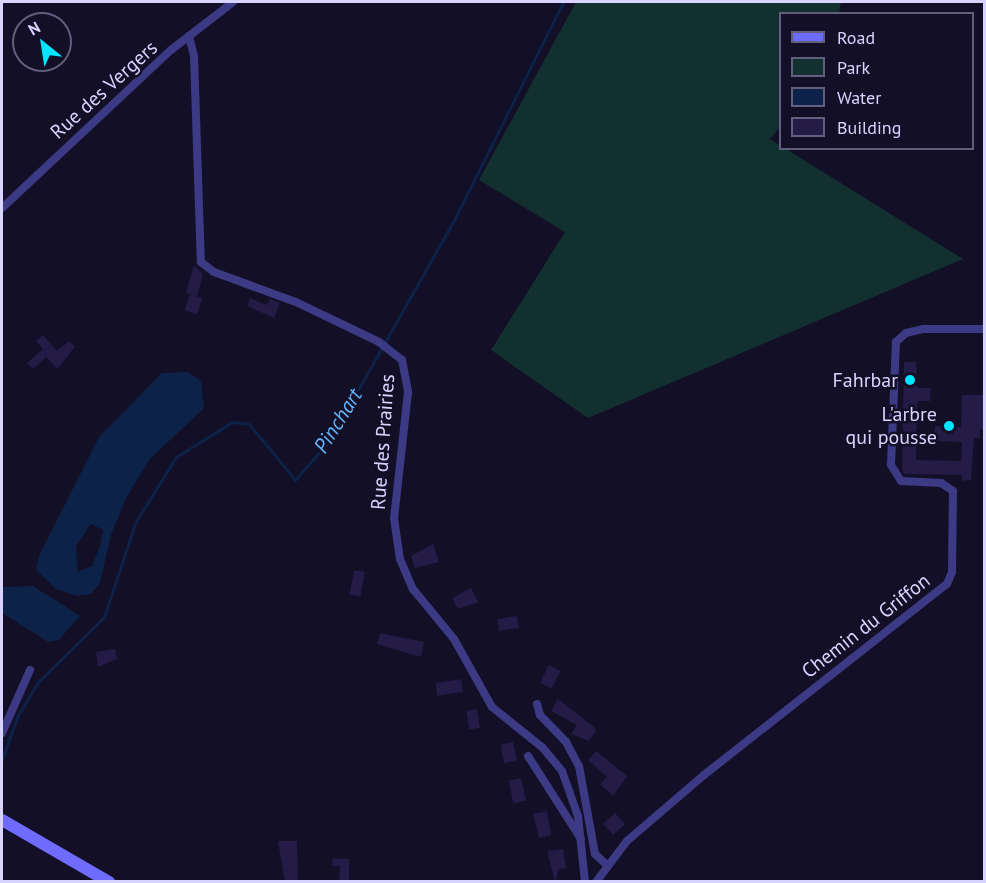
<!DOCTYPE html>
<html>
<head>
<meta charset="utf-8">
<style>
  body { margin:0 }
  #map { position:relative; width:986px; height:883px; overflow:hidden; background:#130f26; font-family:"PT Sans",sans-serif }
  div>[style] { position:absolute }
  .green>* { inset:0; background:#12302f }
  .water>* { inset:0; background:#0c2248 }
  .stream>* { height:3px; margin:-1.5px; padding:0 1.5px; transform-origin:1.5px; border-radius:1.5px; background:#0c2248 }
  .building>* { inset:0; background:#241b47; transform-origin:0 0 }
  .street>* { height:8px; margin:-4px; padding:0 4px; transform-origin:4px; border-radius:4px; background:#3d3a85 }
  .secondary>* { height:12px; margin:-6px; padding:0 6px; transform-origin:6px; border-radius:6px; background:#6f6bff }
  .dots>* { width:16px; height:16px; translate:-50% -50%; box-sizing:border-box; border:3px solid #130f26; border-radius:50% }
  span { translate:-50% -50%; white-space:nowrap; text-align:center; line-height:1.15; -webkit-text-stroke:5px #130f26; paint-order:stroke }
  .street-label { font-size:20px; color:#d9d4ff }
  .poi-label { font-size:20px; color:#d9d4ff }
  .right { translate:-100% -50%; text-align:right }
  .water-label { font-size:21px; color:#62b6ff; font-style:italic }
  .frame { position:absolute; inset:0; border:3px solid #d9d4ff; pointer-events:none }
  .legend { position:absolute; left:779px; top:12px; width:195px; height:138px; box-sizing:border-box; background:#130f26; border:2px solid #625e7d; margin:0; padding:8px 10px; list-style:none; font-size:18px; color:#d9d4ff }
  .legend li { display:flex; align-items:center; gap:12px; height:30px }
  .legend b { width:30px; border:2px solid #625e7d }
  .north { position:absolute; left:12px; top:12px; width:60px; height:60px; box-sizing:border-box; background:#130f26; border:2px solid #625e7d; border-radius:50%; rotate:330deg; font-size:16px; font-weight:700; line-height:24px; text-align:center; color:#d9d4ff }
  .north::after { content:''; display:block; margin:auto; width:21px; height:27px; background:#00e5ff; clip-path:polygon(50% 0,100% 100%,50% 72%,0 100%) }
</style>
</head>
<body>
<div id="map">
  <div class="green">
    <div style="clip-path:polygon(576px 2px,841px 2px,839px 13px,780px 14px,780px 127px,770px 139px,963px 259px,588px 418px,491px 350px,565px 232px,479px 180px)"></div>
  </div>
  <div class="water">
    <div style="clip-path:polygon(evenodd,188px 372px,201px 381px,204px 408px,150px 459px,126px 498px,111px 535px,100px 583px,91px 594px,77px 596px,56px 589px,36px 570px,39px 556px,99px 437px,162px 373px,188px 372px,91px 524px,103px 530px,100px 546px,92px 566px,78px 572px,76px 546px,91px 524px)"></div>
    <div style="clip-path:polygon(33px 586px,80px 616px,59px 640px,48px 642px,2px 613px,2px 587px)"></div>
  </div>
  <div class="stream">
    <div style="left:2px;top:759px;width:45px;rotate:-70.3deg"></div>
    <div style="left:17px;top:717px;width:41px;rotate:-59deg"></div>
    <div style="left:38px;top:682px;width:93px;rotate:-44.6deg"></div>
    <div style="left:104px;top:617px;width:99px;rotate:-71.7deg"></div>
    <div style="left:135px;top:523px;width:78px;rotate:-58.2deg"></div>
    <div style="left:176px;top:457px;width:66px;rotate:-32deg"></div>
    <div style="left:232px;top:422px;width:17px;rotate:7deg"></div>
    <div style="left:249px;top:424px;width:72px;rotate:50.6deg"></div>
    <div style="left:295px;top:480px;width:52px;rotate:-48.9deg"></div>
    <div style="left:329px;top:441px;width:256px;rotate:-60.5deg"></div>
    <div style="left:455px;top:218px;width:241px;rotate:-63.4deg"></div>
  </div>
  <div class="building">
    <div style="clip-path:polygon(194px 265px,203px 274px,197px 296px,186px 293px)"></div>
    <div style="left:190px;top:294px;width:13px;height:17px;rotate:18deg"></div>
    <div style="clip-path:polygon(250px 298px,267px 305px,270px 299px,280px 303px,274px 318px,247px 306px)"></div>
    <div style="clip-path:polygon(43px 335px,57px 351px,69px 341px,75px 347px,57px 369px,46px 357px,33px 369px,27px 363px,43px 349px,36px 341px)"></div>
    <div style="clip-path:polygon(904px 362px,916px 362px,917px 388px,931px 388px,930px 401px,917px 401px,916px 460px,961px 461px,962px 442px,934px 441px,935px 426px,961px 427px,962px 395px,984px 395px,984px 429px,980px 429px,980px 438px,974px 438px,971px 480px,962px 481px,962px 475px,904px 474px,902px 470px)"></div>
    <div style="clip-path:polygon(433px 544px,439px 562px,415px 568px,411px 556px)"></div>
    <div style="left:354px;top:570px;width:11px;height:25px;rotate:10deg"></div>
    <div style="clip-path:polygon(471px 588px,478px 602px,458px 609px,452px 598px)"></div>
    <div style="left:517px;top:616px;width:12px;height:20px;rotate:81deg"></div>
    <div style="clip-path:polygon(380px 633px,424px 642px,421px 657px,377px 644px)"></div>
    <div style="clip-path:polygon(115px 649px,117px 659px,98px 667px,96px 652px)"></div>
    <div style="left:549px;top:665px;width:13px;height:20px;rotate:27deg"></div>
    <div style="left:461px;top:679px;width:13px;height:26px;rotate:81deg"></div>
    <div style="clip-path:polygon(558px 699px,593px 726px,596px 731px,589px 741px,571px 734px,577px 725px,551px 711px)"></div>
    <div style="left:477px;top:709px;width:19px;height:11px;rotate:81deg"></div>
    <div style="left:513px;top:742px;width:19px;height:13px;rotate:78deg"></div>
    <div style="clip-path:polygon(596px 751px,627px 776px,613px 796px,600px 784px,607px 777px,588px 760px)"></div>
    <div style="left:521px;top:778px;width:23px;height:13px;rotate:77deg"></div>
    <div style="clip-path:polygon(547px 811px,551px 835px,539px 838px,533px 814px)"></div>
    <div style="left:615px;top:813px;width:15px;height:16px;rotate:48deg"></div>
    <div style="clip-path:polygon(278px 841px,297px 841px,298px 882px,285px 882px)"></div>
    <div style="clip-path:polygon(563px 849px,566px 868px,559px 869px,555px 882px,547px 851px)"></div>
    <div style="clip-path:polygon(333px 858px,349px 859px,349px 882px,339px 882px,340px 866px,332px 866px)"></div>
  </div>
  <div class="street">
    <div style="left:189px;top:36px;width:21px;rotate:76deg"></div>
    <div style="left:194px;top:56px;width:206px;rotate:88.1deg"></div>
    <div style="left:201px;top:262px;width:16px;rotate:38deg"></div>
    <div style="left:214px;top:272px;width:87px;rotate:20.1deg"></div>
    <div style="left:296px;top:302px;width:92px;rotate:25.7deg"></div>
    <div style="left:379px;top:342px;width:29px;rotate:38deg"></div>
    <div style="left:402px;top:360px;width:33px;rotate:79deg"></div>
    <div style="left:408px;top:392px;width:127px;rotate:96.3deg"></div>
    <div style="left:394px;top:518px;width:41px;rotate:81.7deg"></div>
    <div style="left:400px;top:559px;width:33px;rotate:67deg"></div>
    <div style="left:413px;top:589px;width:65px;rotate:50.6deg"></div>
    <div style="left:454px;top:639px;width:78px;rotate:60.8deg"></div>
    <div style="left:492px;top:707px;width:64px;rotate:38.7deg"></div>
    <div style="left:542px;top:747px;width:31px;rotate:50deg"></div>
    <div style="left:562px;top:771px;width:48px;rotate:70.4deg"></div>
    <div style="left:578px;top:816px;width:66px;rotate:83.9deg"></div>
    <div style="left:2px;top:208px;width:231px;rotate:-43.1deg"></div>
    <div style="left:171px;top:50px;width:78px;rotate:-37.7deg"></div>
    <div style="left:537px;top:704px;width:11px;rotate:75deg"></div>
    <div style="left:540px;top:715px;width:37px;rotate:46deg"></div>
    <div style="left:566px;top:742px;width:27px;rotate:62deg"></div>
    <div style="left:579px;top:766px;width:89px;rotate:79.7deg"></div>
    <div style="left:595px;top:854px;width:16px;rotate:43deg"></div>
    <div style="left:2px;top:733px;width:69px;rotate:-66deg"></div>
    <div style="left:528px;top:756px;width:98px;rotate:57.4deg"></div>
    <div style="left:596px;top:882px;width:51px;rotate:-52.9deg"></div>
    <div style="left:627px;top:841px;width:101px;rotate:-40.6deg"></div>
    <div style="left:704px;top:775px;width:309px;rotate:-38.2deg"></div>
    <div style="left:947px;top:584px;width:13px;rotate:-67deg"></div>
    <div style="left:952px;top:572px;width:81px;rotate:-89.3deg"></div>
    <div style="left:953px;top:491px;width:14px;rotate:-146deg"></div>
    <div style="left:941px;top:483px;width:40px;rotate:-177.1deg"></div>
    <div style="left:901px;top:481px;width:19px;rotate:-122deg"></div>
    <div style="left:891px;top:465px;width:123px;rotate:-87.7deg"></div>
    <div style="left:896px;top:342px;width:13px;rotate:-42deg"></div>
    <div style="left:906px;top:333px;width:18px;rotate:-13deg"></div>
    <div style="left:924px;top:329px;width:60px"></div>
  </div>
  <div class="secondary">
    <div style="left:2px;top:820px;width:124px;rotate:30.1deg"></div>
  </div>
  <div class="dots">
    <div style="left:910px;top:380px;background:#00e5ff"></div>
    <div style="left:949px;top:426px;background:#00e5ff"></div>
  </div>
  <div class="street-label">
    <span style="left:104px;top:90px;rotate:-42deg">Rue des Vergers</span>
    <span style="left:383px;top:442px;rotate:-86deg">Rue des Prairies</span>
    <span style="left:866px;top:626px;rotate:-38deg">Chemin du Griffon</span>
  </div>
  <div class="poi-label">
    <span class="right" style="left:898px;top:380px">Fahrbar</span>
    <span class="right" style="left:937px;top:426px">L'arbre<br>qui pousse</span>
  </div>
  <div class="water-label">
    <span style="left:338px;top:421px;rotate:-58deg">Pinchart</span>
  </div>
  <div class="frame"></div>
  <ul class="legend">
  <li><b style="height:8px;background:#6f6bff"></b>Road</li>
  <li><b style="height:16px;background:#12302f"></b>Park</li>
  <li><b style="height:16px;background:#0c2248"></b>Water</li>
  <li><b style="height:16px;background:#241b47"></b>Building</li>
  </ul>
  <div class="north">N</div>
</div>
</body>
</html>
